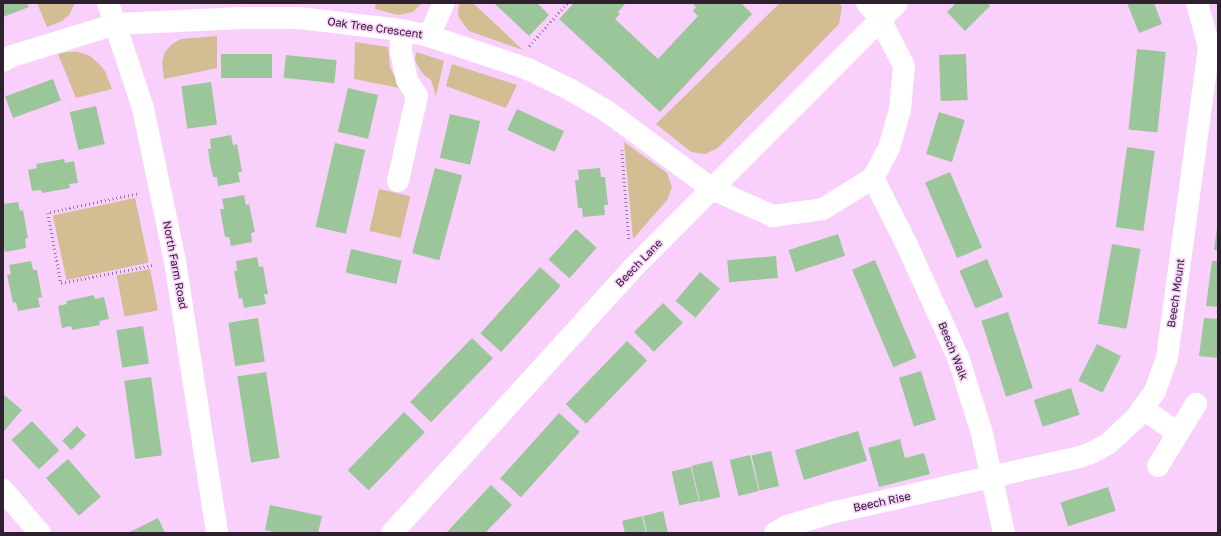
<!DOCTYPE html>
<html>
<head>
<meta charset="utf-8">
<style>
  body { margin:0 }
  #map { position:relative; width:1221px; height:536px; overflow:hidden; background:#f9cffc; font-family:"Golos Text",sans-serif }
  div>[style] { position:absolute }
  .green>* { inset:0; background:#d3bd92; transform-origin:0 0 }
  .building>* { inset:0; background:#9bc69a; transform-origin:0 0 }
  .path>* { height:2.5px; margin-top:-1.25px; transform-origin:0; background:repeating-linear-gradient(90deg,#967998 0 1px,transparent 0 4px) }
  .minor>* { height:22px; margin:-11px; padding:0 11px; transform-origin:11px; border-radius:11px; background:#fff }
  span { translate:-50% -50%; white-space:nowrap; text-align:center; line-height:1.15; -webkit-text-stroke:3px #f9cffc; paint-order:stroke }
  .street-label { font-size:11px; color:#2f2030 }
  .frame { position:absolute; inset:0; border:4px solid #2f2030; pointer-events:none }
</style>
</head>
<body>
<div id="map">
  <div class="green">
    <div style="clip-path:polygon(37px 3px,75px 3px,69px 15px,62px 21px,47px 27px)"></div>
    <div style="clip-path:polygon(376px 3px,422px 3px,413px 12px,398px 15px,375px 9px)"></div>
    <div style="clip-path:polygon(460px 3px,473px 3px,523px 50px,469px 31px,459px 18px,458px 10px)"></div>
    <div style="clip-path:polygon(780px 3px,839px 3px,842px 7px,839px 24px,718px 148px,705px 154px,691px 152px,656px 124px)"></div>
    <div style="clip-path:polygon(217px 36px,217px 68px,164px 79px,162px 62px,165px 52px,172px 44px,181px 39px)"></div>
    <div style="clip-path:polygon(355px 42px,388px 47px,390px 67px,400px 88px,354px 79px)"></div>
    <div style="clip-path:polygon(68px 52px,79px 52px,90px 56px,98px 63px,105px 71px,112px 89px,76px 98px,58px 54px)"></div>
    <div style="clip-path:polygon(416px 52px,444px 61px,436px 96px,431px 80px,424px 75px,419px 68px,415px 60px)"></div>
    <div style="clip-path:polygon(452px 64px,517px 85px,506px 108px,446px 86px)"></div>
    <div style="clip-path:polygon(624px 142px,667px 173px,672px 187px,667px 200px,633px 239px)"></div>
    <div style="left:379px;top:189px;width:32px;height:43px;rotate:13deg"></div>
    <div style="left:135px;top:198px;width:66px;height:84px;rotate:78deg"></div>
    <div style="left:150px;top:269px;width:42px;height:34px;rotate:79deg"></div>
  </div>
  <div class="building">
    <div style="clip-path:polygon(3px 3px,27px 3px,29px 7px,3px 17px)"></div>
    <div style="clip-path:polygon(494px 3px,537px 3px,549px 15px,529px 36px)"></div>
    <div style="clip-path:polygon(574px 3px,626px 3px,618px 12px,620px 14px,615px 19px,658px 59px,698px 16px,693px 11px,696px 7px,692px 3px,741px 3px,752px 14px,660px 112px,559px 19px)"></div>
    <div style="clip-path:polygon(956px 3px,987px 3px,990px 6px,965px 31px,947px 12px)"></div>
    <div style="clip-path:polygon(1127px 3px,1154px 3px,1162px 24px,1139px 33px)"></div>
    <div style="left:1137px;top:49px;width:29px;height:81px;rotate:6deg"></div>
    <div style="left:221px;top:54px;width:51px;height:24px"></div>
    <div style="left:966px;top:54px;width:46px;height:27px;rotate:88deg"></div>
    <div style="left:286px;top:55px;width:51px;height:23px;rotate:6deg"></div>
    <div style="left:53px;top:79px;width:23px;height:51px;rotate:70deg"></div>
    <div style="left:211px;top:82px;width:43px;height:30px;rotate:82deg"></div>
    <div style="left:348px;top:88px;width:31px;height:45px;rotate:13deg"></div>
    <div style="left:96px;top:106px;width:39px;height:27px;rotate:77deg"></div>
    <div style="left:517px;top:109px;width:52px;height:23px;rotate:25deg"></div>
    <div style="left:939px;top:112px;width:27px;height:44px;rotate:17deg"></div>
    <div style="left:450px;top:114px;width:31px;height:45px;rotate:13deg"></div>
    <div style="clip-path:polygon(231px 135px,233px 145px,237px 144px,242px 172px,238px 172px,240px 182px,218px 186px,217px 177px,213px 177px,210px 163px,208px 149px,211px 149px,210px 139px)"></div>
    <div style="left:335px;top:143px;width:31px;height:86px;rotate:13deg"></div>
    <div style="left:1127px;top:147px;width:28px;height:81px;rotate:8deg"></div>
    <div style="clip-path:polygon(64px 159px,65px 163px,74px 161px,78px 183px,69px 184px,70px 188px,42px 193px,41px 190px,32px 191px,28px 170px,37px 168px,36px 164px)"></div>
    <div style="left:435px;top:168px;width:28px;height:88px;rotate:15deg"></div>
    <div style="clip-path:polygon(600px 168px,601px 177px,605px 177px,608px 205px,604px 205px,605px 215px,583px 217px,582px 208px,578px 208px,575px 180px,579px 180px,578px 170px)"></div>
    <div style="left:950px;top:172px;width:82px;height:27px;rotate:67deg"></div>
    <div style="clip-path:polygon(244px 195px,246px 205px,249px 204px,255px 232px,251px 233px,252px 242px,231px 246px,229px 237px,225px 237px,220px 209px,224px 209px,222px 199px)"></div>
    <div style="clip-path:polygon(18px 202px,20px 211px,23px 210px,28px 238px,25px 239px,26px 248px,5px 252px,3px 243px,3px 204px)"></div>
    <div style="clip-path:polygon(1217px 228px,1218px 228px,1218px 250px,1214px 250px)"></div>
    <div style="left:576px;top:229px;width:28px;height:41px;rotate:42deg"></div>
    <div style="left:838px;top:234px;width:23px;height:52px;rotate:72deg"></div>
    <div style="left:1112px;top:244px;width:29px;height:81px;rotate:10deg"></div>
    <div style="left:351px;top:249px;width:52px;height:24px;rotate:13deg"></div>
    <div style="left:776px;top:256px;width:22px;height:49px;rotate:85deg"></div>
    <div style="clip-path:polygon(257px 257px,259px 267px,263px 266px,268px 294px,264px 294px,266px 304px,244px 308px,242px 298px,239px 299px,234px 271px,237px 271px,236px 261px)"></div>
    <div style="left:987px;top:259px;width:41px;height:30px;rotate:67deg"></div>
    <div style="left:875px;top:260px;width:106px;height:25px;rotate:67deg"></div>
    <div style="clip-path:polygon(31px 261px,33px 270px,37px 270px,42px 297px,38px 298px,40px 307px,18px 311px,16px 302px,13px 303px,7px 275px,11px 274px,9px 265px)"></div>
    <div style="clip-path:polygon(1212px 261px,1218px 261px,1218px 307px,1206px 306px)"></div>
    <div style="left:540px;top:267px;width:28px;height:89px;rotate:42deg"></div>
    <div style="left:700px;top:272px;width:26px;height:38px;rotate:40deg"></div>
    <div style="clip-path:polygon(94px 295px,95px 299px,104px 297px,109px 319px,99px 321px,100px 325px,72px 330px,71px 326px,62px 328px,58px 306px,67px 304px,66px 301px)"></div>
    <div style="left:663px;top:303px;width:28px;height:41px;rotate:45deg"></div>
    <div style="left:1008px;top:312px;width:80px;height:28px;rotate:72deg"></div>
    <div style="left:258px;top:318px;width:44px;height:30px;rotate:81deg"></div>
    <div style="clip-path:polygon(1204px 318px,1218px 319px,1218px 358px,1199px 356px)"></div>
    <div style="left:143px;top:326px;width:38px;height:27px;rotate:81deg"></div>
    <div style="left:472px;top:338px;width:29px;height:89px;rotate:44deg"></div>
    <div style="left:627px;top:341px;width:28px;height:88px;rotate:44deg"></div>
    <div style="left:1097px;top:344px;width:27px;height:41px;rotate:27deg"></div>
    <div style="left:921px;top:371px;width:51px;height:23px;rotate:73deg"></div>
    <div style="left:266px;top:372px;width:87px;height:29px;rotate:81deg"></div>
    <div style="left:151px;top:377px;width:79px;height:27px;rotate:82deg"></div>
    <div style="left:1071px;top:388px;width:28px;height:39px;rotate:72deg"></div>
    <div style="clip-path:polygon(3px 394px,22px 410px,4px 431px,3px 431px)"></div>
    <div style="left:404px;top:412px;width:29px;height:81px;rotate:44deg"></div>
    <div style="left:559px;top:413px;width:28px;height:88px;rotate:42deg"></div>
    <div style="left:32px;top:421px;width:40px;height:28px;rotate:47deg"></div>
    <div style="left:77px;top:426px;width:13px;height:21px;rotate:45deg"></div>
    <div style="left:858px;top:431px;width:31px;height:66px;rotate:73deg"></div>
    <div style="clip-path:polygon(900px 439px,905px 458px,924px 453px,930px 474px,879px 487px,868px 448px)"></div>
    <div style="left:771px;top:451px;width:36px;height:20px;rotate:77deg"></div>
    <div style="left:750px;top:455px;width:37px;height:21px;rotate:76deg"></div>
    <div style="left:68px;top:459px;width:50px;height:29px;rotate:49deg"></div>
    <div style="left:712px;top:461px;width:37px;height:21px;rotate:77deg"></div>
    <div style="left:691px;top:467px;width:35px;height:20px;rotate:77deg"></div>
    <div style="clip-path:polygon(491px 485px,512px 505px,485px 533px,446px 533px)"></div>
    <div style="left:1108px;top:487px;width:25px;height:50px;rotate:72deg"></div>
    <div style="clip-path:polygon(270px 505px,322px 516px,318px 533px,279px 533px,265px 530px)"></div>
    <div style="clip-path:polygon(663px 511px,668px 533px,647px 533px,643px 516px)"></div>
    <div style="clip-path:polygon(642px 516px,646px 533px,625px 533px,622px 521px)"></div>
    <div style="clip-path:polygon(158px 518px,165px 533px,127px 533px,134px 530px)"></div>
  </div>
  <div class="path">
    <div style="left:529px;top:46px;width:57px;rotate:-48.5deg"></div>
    <div style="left:622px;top:150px;width:89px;rotate:85.5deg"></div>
    <div style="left:137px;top:194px;width:91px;rotate:167.9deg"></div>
    <div style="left:48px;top:213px;width:71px;rotate:79.5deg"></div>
    <div style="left:61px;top:283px;width:94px;rotate:-11.1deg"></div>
  </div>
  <div class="minor">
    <div style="left:108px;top:3px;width:111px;rotate:71.6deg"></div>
    <div style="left:143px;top:108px;width:156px;rotate:78.2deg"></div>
    <div style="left:175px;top:261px;width:275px;rotate:81.2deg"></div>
    <div style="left:429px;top:36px;width:36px;rotate:-66deg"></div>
    <div style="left:3px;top:61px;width:10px;rotate:-29deg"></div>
    <div style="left:12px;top:56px;width:109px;rotate:-17.1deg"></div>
    <div style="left:116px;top:24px;width:126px;rotate:-2.7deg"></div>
    <div style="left:242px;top:18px;width:57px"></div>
    <div style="left:299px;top:18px;width:103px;rotate:6.7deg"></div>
    <div style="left:401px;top:30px;width:29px;rotate:12deg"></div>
    <div style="left:429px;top:36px;width:104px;rotate:18.4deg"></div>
    <div style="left:528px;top:69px;width:48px;rotate:26deg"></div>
    <div style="left:571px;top:90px;width:43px;rotate:30.7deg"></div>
    <div style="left:608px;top:112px;width:129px;rotate:36.5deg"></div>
    <div style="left:712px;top:189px;width:67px;rotate:23.9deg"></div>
    <div style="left:773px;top:216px;width:50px;rotate:-8deg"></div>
    <div style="left:823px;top:209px;width:59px;rotate:-31.8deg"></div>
    <div style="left:873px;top:178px;width:34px;rotate:-62deg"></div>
    <div style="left:889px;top:148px;width:40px;rotate:-74deg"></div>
    <div style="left:900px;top:110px;width:44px;rotate:-84.8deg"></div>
    <div style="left:904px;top:66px;width:53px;rotate:-117.1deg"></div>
    <div style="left:880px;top:19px;width:21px;rotate:-129deg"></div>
    <div style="left:873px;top:178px;width:73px;rotate:63.1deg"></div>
    <div style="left:906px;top:243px;width:125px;rotate:65.5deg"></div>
    <div style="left:958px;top:357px;width:77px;rotate:72.5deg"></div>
    <div style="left:981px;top:430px;width:106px;rotate:77.4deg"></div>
    <div style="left:398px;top:181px;width:87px;rotate:-77.4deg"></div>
    <div style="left:417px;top:96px;width:19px;rotate:-122deg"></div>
    <div style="left:407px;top:80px;width:29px;rotate:-102deg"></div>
    <div style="left:401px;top:52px;width:22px;rotate:-90deg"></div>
    <div style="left:1143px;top:409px;width:42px;rotate:34.4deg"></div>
    <div style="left:1158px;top:466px;width:73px;rotate:-58.5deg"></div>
    <div style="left:3px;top:490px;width:57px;rotate:49.3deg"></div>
    <div style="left:392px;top:533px;width:357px;rotate:-47.7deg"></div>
    <div style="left:632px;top:269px;width:375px;rotate:-45.1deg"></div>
    <div style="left:775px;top:533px;width:14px;rotate:-30deg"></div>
    <div style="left:787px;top:526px;width:46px;rotate:-16.5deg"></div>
    <div style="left:831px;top:513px;width:255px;rotate:-12.7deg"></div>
    <div style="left:1080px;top:457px;width:14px;rotate:-21deg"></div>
    <div style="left:1093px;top:452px;width:18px;rotate:-29deg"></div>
    <div style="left:1109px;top:443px;width:35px;rotate:-43deg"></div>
    <div style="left:1135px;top:419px;width:34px;rotate:-54deg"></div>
    <div style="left:1155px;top:391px;width:35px;rotate:-70deg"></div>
    <div style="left:1167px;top:358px;width:314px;rotate:-82.3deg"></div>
    <div style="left:1209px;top:47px;width:46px;rotate:-105.3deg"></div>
  </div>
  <div class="street-label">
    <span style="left:375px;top:28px;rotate:8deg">Oak Tree Crescent</span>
    <span style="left:639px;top:263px;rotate:-46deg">Beech Lane</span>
    <span style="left:175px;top:265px;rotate:79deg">North Farm Road</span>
    <span style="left:1176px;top:293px;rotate:-82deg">Beech Mount</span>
    <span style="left:953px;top:351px;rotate:68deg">Beech Walk</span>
    <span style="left:882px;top:502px;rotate:-12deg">Beech Rise</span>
  </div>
  <div class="frame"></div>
</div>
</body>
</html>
